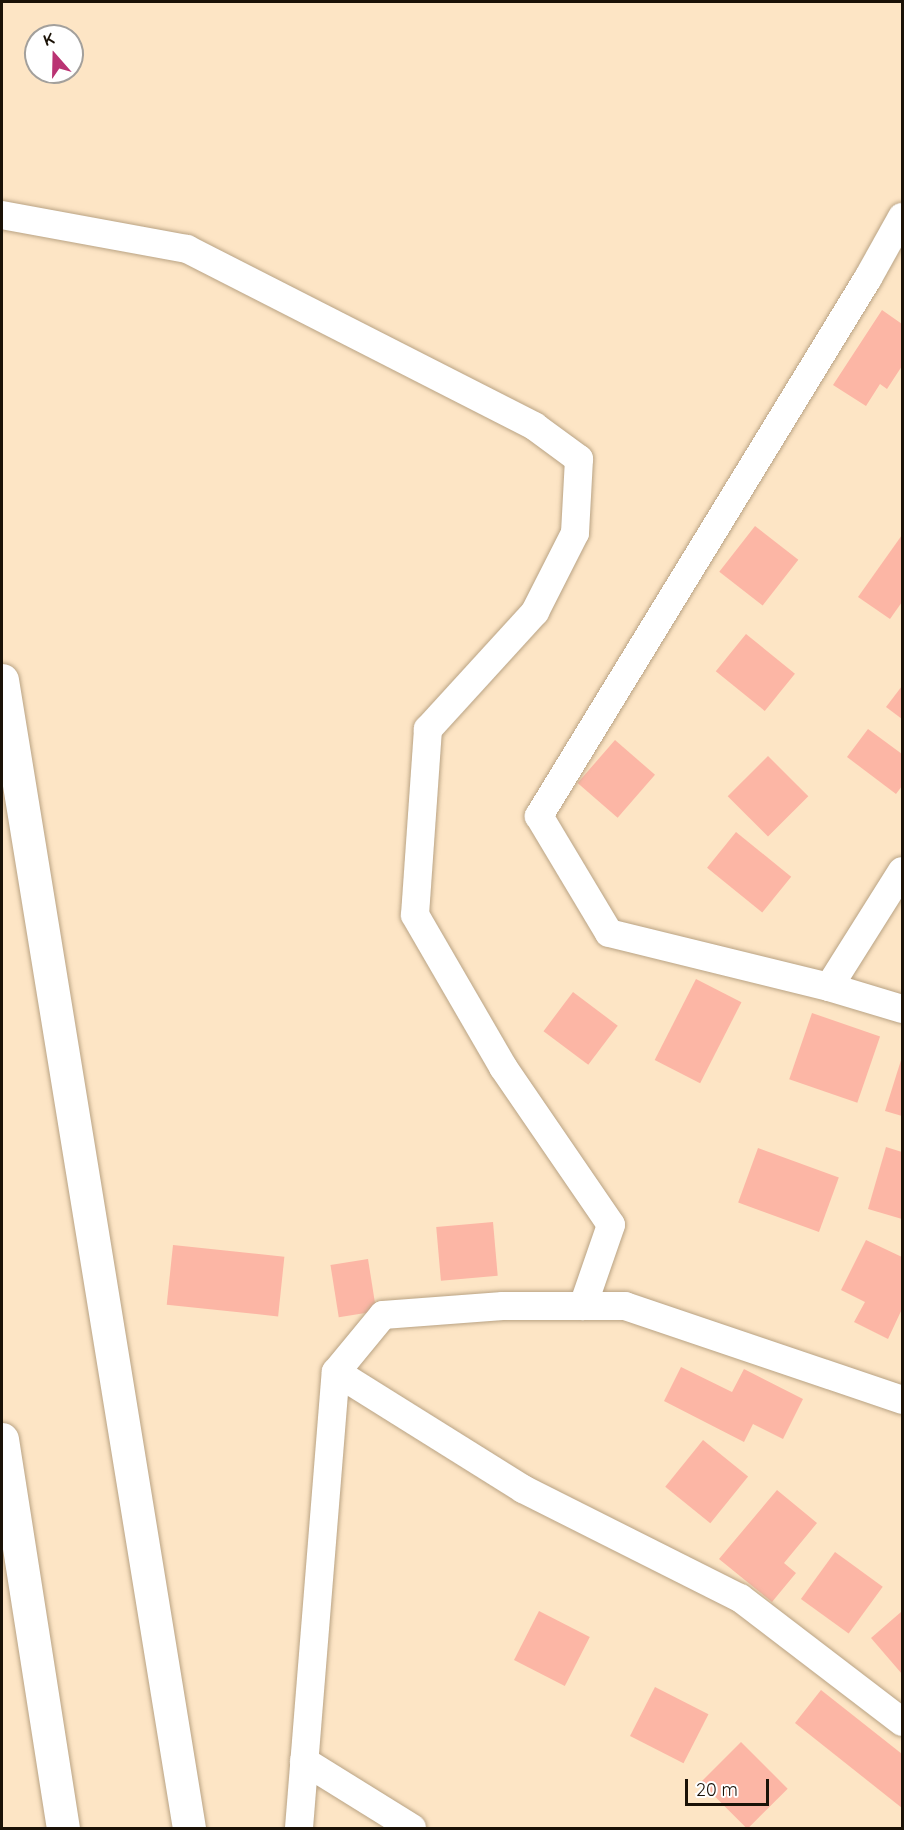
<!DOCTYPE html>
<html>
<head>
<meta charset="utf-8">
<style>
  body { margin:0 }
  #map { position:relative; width:904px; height:1830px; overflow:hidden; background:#fde5c5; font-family:Quicksand,sans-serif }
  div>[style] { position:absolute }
  .building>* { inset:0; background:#fcb6a5; transform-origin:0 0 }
  .roads { filter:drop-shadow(0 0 2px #b9a384) drop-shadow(0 0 2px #b9a384) }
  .minor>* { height:28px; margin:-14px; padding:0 14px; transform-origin:14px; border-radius:14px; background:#fff }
  .tertiary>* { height:33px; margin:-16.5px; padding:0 16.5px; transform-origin:16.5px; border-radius:16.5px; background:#fff }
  span { translate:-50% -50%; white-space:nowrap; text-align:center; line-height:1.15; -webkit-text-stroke:6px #fff; paint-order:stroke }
  .frame { position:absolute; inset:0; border:3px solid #1a1207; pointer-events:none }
  .north { position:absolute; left:24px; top:24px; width:60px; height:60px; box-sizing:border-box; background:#fff; border:2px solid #a3a09c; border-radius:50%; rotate:340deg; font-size:16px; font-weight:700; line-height:24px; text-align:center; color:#1a1207 }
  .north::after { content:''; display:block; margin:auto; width:21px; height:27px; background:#ba3373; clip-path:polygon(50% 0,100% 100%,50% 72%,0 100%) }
  .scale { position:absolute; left:685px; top:1779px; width:84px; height:27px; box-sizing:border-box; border:3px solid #1a1207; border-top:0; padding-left:8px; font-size:18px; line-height:21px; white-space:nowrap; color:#1a1207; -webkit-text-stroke:4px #fff; paint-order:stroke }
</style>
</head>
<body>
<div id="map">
  <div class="building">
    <div style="clip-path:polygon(882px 310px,902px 324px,902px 366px,887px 389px,880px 384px,866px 406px,833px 385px)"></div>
    <div style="left:755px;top:526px;width:55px;height:58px;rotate:38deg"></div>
    <div style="clip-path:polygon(902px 535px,902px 602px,890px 619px,858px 597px)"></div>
    <div style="left:746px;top:634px;width:63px;height:48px;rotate:39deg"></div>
    <div style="clip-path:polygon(902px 686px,902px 719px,886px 707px)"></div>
    <div style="clip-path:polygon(868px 729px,902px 754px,902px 786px,896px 794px,847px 757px)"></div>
    <div style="left:615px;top:740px;width:53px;height:57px;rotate:41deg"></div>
    <div style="left:768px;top:756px;width:57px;height:57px;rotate:45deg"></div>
    <div style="left:736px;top:832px;width:71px;height:46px;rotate:39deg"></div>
    <div style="left:696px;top:979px;width:51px;height:91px;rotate:27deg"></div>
    <div style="left:573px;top:992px;width:56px;height:49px;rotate:37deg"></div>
    <div style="left:812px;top:1013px;width:72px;height:70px;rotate:19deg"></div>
    <div style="clip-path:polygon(902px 1057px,902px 1116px,885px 1111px)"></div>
    <div style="clip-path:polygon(886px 1147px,902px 1152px,902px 1219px,868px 1209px)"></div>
    <div style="left:758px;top:1148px;width:86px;height:58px;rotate:20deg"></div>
    <div style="left:493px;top:1222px;width:54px;height:57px;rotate:85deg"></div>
    <div style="clip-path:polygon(866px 1240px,902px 1257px,902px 1309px,888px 1339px,854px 1322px,865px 1302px,841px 1290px)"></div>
    <div style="left:173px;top:1245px;width:112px;height:60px;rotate:6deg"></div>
    <div style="left:368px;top:1259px;width:53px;height:38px;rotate:81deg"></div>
    <div style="clip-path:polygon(681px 1367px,732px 1392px,744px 1369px,803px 1399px,783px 1439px,753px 1424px,744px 1442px,664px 1401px)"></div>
    <div style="left:703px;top:1440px;width:58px;height:60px;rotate:39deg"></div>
    <div style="clip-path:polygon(777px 1490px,817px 1523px,784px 1563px,796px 1573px,772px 1602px,719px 1559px)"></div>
    <div style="left:835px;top:1552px;width:59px;height:58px;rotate:36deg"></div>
    <div style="left:539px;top:1611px;width:57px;height:55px;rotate:27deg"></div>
    <div style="clip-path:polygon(901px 1612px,902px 1614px,902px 1674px,871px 1638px)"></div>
    <div style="left:655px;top:1687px;width:60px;height:55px;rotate:27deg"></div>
    <div style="clip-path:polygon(821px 1690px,902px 1754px,902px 1808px,795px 1723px)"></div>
    <div style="left:741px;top:1742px;width:66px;height:57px;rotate:45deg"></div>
  </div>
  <div class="roads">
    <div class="minor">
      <div style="left:2px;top:215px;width:188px;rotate:10.4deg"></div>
      <div style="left:187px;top:249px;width:390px;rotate:27deg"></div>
      <div style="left:534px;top:426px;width:56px;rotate:36.3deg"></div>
      <div style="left:579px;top:459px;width:74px;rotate:93.1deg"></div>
      <div style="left:575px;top:533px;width:89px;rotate:116.9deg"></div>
      <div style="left:535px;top:612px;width:159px;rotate:132.4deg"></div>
      <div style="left:428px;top:729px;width:186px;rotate:94deg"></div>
      <div style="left:415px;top:915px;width:176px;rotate:59.9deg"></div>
      <div style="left:503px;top:1067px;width:191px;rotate:55.6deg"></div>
      <div style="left:611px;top:1225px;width:86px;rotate:109.1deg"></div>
      <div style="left:902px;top:217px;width:70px;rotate:119.1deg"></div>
      <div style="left:868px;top:278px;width:631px;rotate:121.45deg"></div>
      <div style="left:539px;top:816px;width:136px;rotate:59.1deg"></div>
      <div style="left:609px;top:933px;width:227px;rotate:13.8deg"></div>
      <div style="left:829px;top:987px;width:76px;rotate:16.8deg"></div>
      <div style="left:829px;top:987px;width:137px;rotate:-57.8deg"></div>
      <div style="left:336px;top:1372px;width:221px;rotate:32deg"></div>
      <div style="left:523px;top:1489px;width:243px;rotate:26.7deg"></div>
      <div style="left:740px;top:1598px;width:204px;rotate:37.4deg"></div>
      <div style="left:304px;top:1761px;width:127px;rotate:31.8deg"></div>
      <div style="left:299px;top:1828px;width:457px;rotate:-85.4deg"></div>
      <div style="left:336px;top:1372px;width:74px;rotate:-50.5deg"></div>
      <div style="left:383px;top:1315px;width:120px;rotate:-4.3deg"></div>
      <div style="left:503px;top:1306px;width:122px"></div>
      <div style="left:625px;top:1306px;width:293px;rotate:18.7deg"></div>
    </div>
    <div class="tertiary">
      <div style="left:2px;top:680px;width:1163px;rotate:80.75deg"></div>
      <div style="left:2px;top:1439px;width:394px;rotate:81.1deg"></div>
    </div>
  </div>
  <div class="frame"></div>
  <div class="north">K</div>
  <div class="scale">20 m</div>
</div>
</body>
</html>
